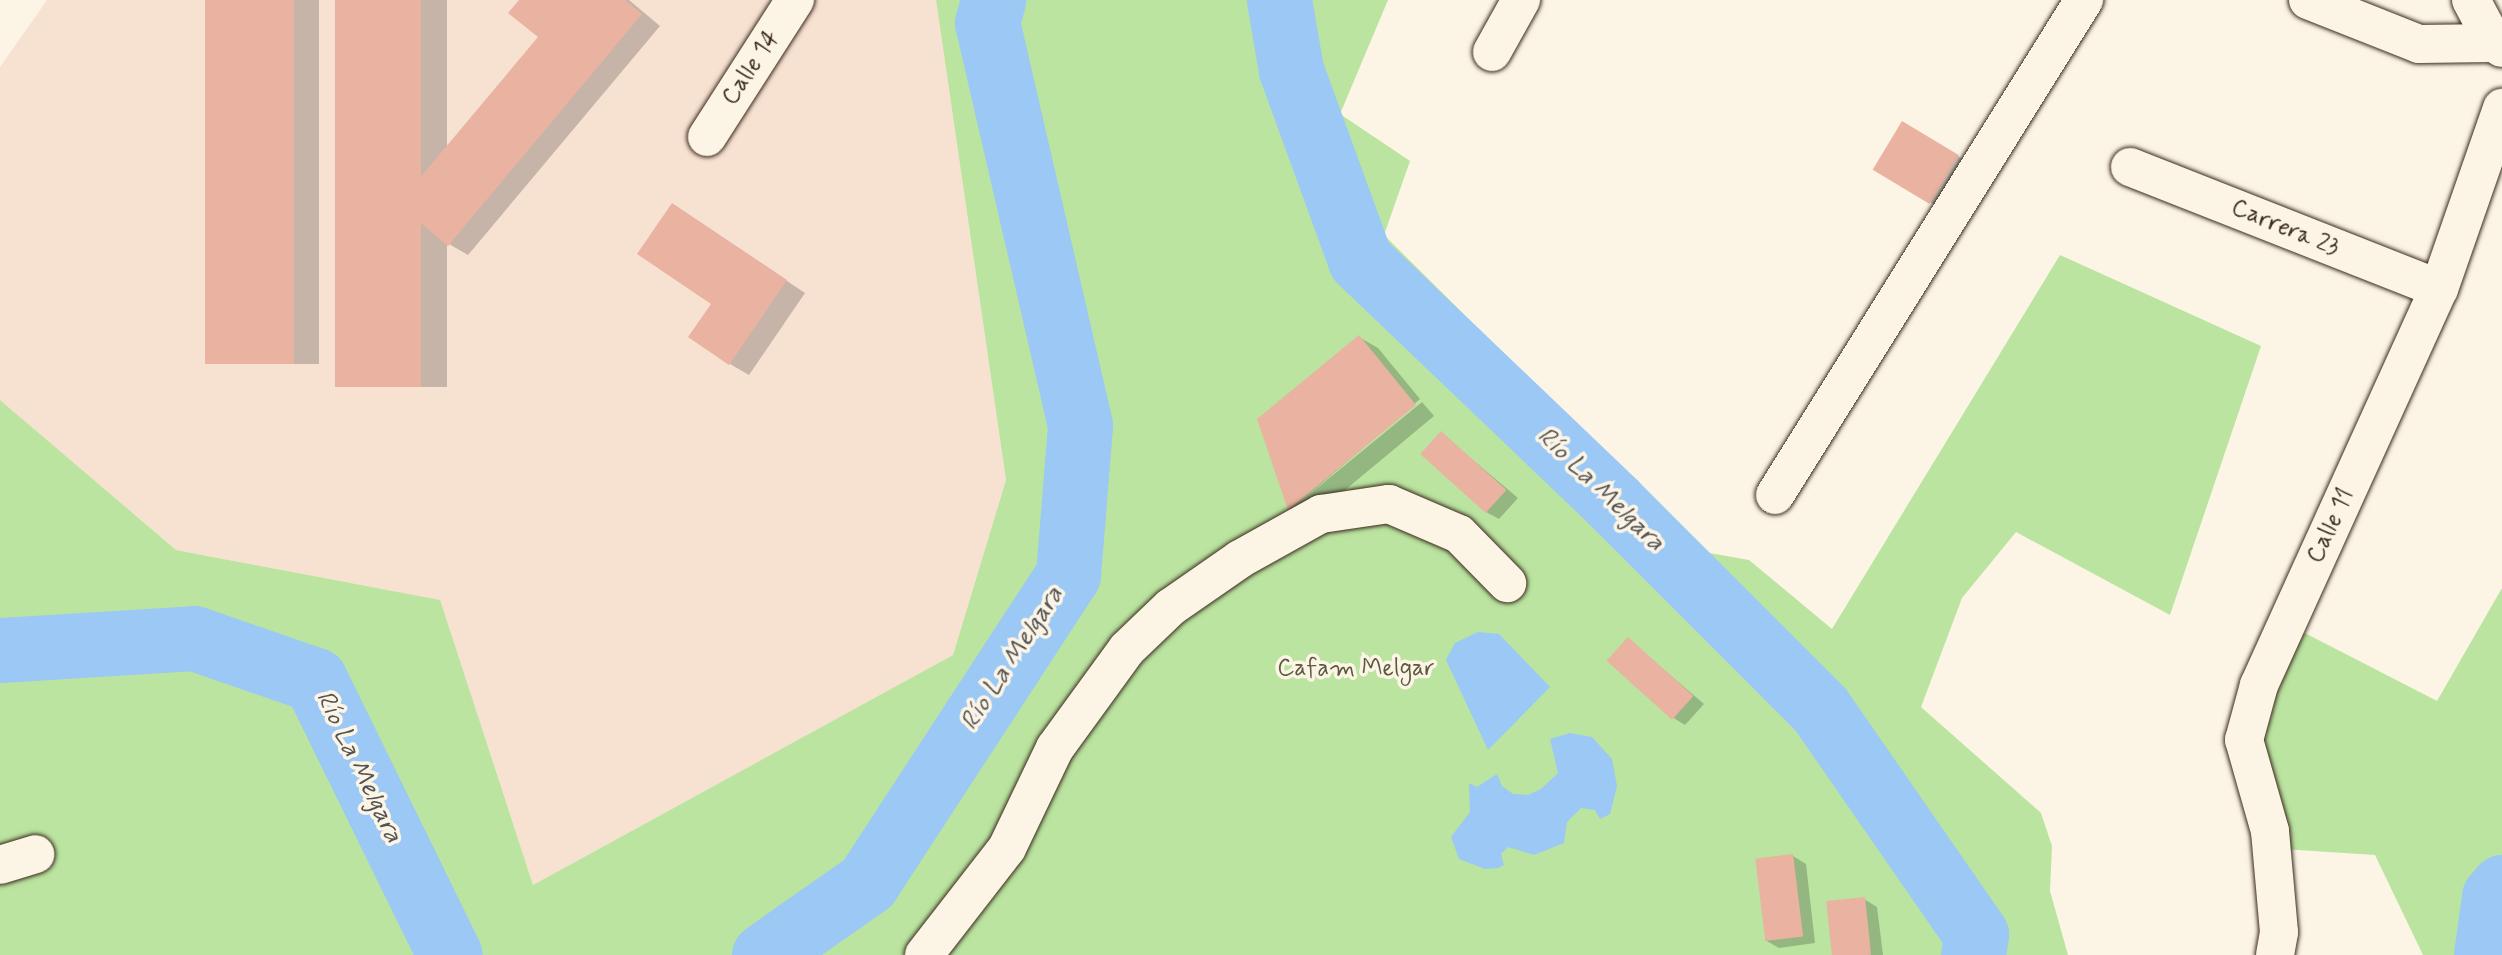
<!DOCTYPE html>
<html>
<head>
<meta charset="utf-8">
<style>
  body { margin:0 }
  #map { position:relative; width:2502px; height:955px; overflow:hidden; background:#fcf5e5; font-family:Mynerve,sans-serif }
  div>[style] { position:absolute }
  .built>* { inset:0; background:#f7e1d1 }
  .green>* { inset:0; background:#bae4a0 }
  .water>* { inset:0; background:#9bc8f5 }
  .shadow>* { inset:0; background:#0003; transform-origin:0 0 }
  .river>* { height:65px; margin:-32.5px; padding:0 32.5px; transform-origin:32.5px; border-radius:32.5px; background:#9bc8f5 }
  .building>* { inset:0; background:#eab2a1; transform-origin:0 0 }
  .roads { filter:drop-shadow(0 0 2px #3b2a1e) drop-shadow(0 0 2px #3b2a1e) }
  .minor>* { height:38px; margin:-19px; padding:0 19px; transform-origin:19px; border-radius:19px; background:#fcf5e5 }
  span { translate:-50% -50%; white-space:nowrap; text-align:center; line-height:1.15; -webkit-text-stroke:7px #fcf5e5; paint-order:stroke }
  .street-label { font-size:24px; color:#3b2a1e }
  .park-label { font-size:24px; color:#5b583e }
  .water-label { font-size:26px; color:#535254; font-style:italic }
</style>
</head>
<body>
<div id="map">
  <div class="built">
    <div style="clip-path:polygon(47px 0,936px 0,1006px 480px,953px 655px,533px 885px,439px 600px,176px 550px,0 400px,0 67px)"></div>
  </div>
  <div class="green">
    <div style="clip-path:polygon(936px 0,1388px 0,1340px 114px,1410px 161px,1384px 235px,1704px 552px,1749px 560px,1832px 629px,2060px 255px,2261px 346px,2170px 615px,2016px 532px,1962px 598px,1921px 707px,2041px 813px,2052px 846px,2050px 891px,2068px 955px,0 955px,0 400px,176px 550px,440px 600px,533px 885px,953px 655px,1006px 480px)"></div>
    <div style="clip-path:polygon(2502px 588px,2502px 955px,2423px 955px,2375px 855px,2284px 849px,2257px 740px,2299px 630px,2437px 701px)"></div>
  </div>
  <div class="water">
    <div style="clip-path:polygon(1478px 632px,1499px 634px,1550px 687px,1488px 750px,1446px 660px,1455px 643px)"></div>
    <div style="clip-path:polygon(1570px 733px,1592px 737px,1612px 759px,1617px 786px,1610px 814px,1600px 819px,1595px 810px,1581px 808px,1567px 822px,1564px 843px,1534px 855px,1508px 847px,1501px 854px,1504px 865px,1498px 868px,1485px 869px,1459px 859px,1451px 837px,1470px 812px,1469px 783px,1477px 787px,1497px 774px,1502px 786px,1513px 794px,1528px 795px,1541px 789px,1558px 773px,1550px 739px)"></div>
  </div>
  <div class="shadow">
    <div style="left:207px;top:0;width:112px;height:364px"></div>
    <div style="left:337px;top:0;width:110px;height:387px"></div>
    <div style="clip-path:polygon(522px 0,629px 0,660px 26px,468px 255px,449px 244px,540px 37px)"></div>
    <div style="left:1903px;top:123px;width:79px;height:54px;rotate:31deg"></div>
    <div style="clip-path:polygon(673px 205px,805px 293px,749px 375px,730px 364px,714px 304px)"></div>
    <div style="clip-path:polygon(1359px 337px,1378px 348px,1420px 399px,1299px 503px,1422px 402px,1434px 416px,1309px 520px,1290px 509px,1259px 420px)"></div>
    <div style="clip-path:polygon(1442px 434px,1518px 498px,1499px 519px,1486px 512px)"></div>
    <div style="clip-path:polygon(1629px 640px,1704px 704px,1685px 725px,1672px 717px)"></div>
    <div style="clip-path:polygon(1793px 856px,1806px 864px,1815px 943px,1779px 948px,1765px 940px)"></div>
    <div style="clip-path:polygon(1864px 899px,1877px 907px,1883px 955px,1834px 955px)"></div>
  </div>
  <div class="river">
    <div style="left:1279px;top:0;width:71px;rotate:80.3deg"></div>
    <div style="left:1291px;top:70px;width:202px;rotate:70deg"></div>
    <div style="left:1360px;top:260px;width:352px;rotate:43.7deg"></div>
    <div style="left:1614px;top:503px;width:291px;rotate:45deg"></div>
    <div style="left:1820px;top:709px;width:274px;rotate:55.3deg"></div>
    <div style="left:1976px;top:934px;width:21px;rotate:98deg"></div>
    <div style="left:0;top:650px;width:194px;rotate:-3.5deg"></div>
    <div style="left:194px;top:638px;width:128px;rotate:19.1deg"></div>
    <div style="left:315px;top:680px;width:306px;rotate:63.9deg"></div>
    <div style="left:764px;top:955px;width:126px;rotate:-35deg"></div>
    <div style="left:867px;top:883px;width:368px;rotate:-56.9deg"></div>
    <div style="left:1068px;top:575px;width:150px;rotate:-85.4deg"></div>
    <div style="left:1080px;top:425px;width:413px;rotate:-103deg"></div>
    <div style="left:987px;top:23px;width:24px;rotate:-75deg"></div>
    <div style="left:2486px;top:955px;width:59px;rotate:-82.1deg"></div>
    <div style="left:2494px;top:897px;width:13px;rotate:-51deg"></div>
  </div>
  <div class="building">
    <div style="left:205px;top:0;width:89px;height:364px"></div>
    <div style="left:335px;top:0;width:86px;height:387px"></div>
    <div style="clip-path:polygon(519px 0,625px 0,642px 14px,448px 246px,398px 204px,538px 37px,508px 13px)"></div>
    <div style="left:1902px;top:121px;width:66px;height:57px;rotate:31deg"></div>
    <div style="clip-path:polygon(672px 203px,787px 280px,729px 365px,688px 337px,711px 304px,637px 254px)"></div>
    <div style="clip-path:polygon(1359px 335px,1416px 405px,1288px 510px,1257px 419px)"></div>
    <div style="left:1441px;top:431px;width:88px;height:31px;rotate:42deg"></div>
    <div style="left:1628px;top:637px;width:88px;height:32px;rotate:42deg"></div>
    <div style="left:1793px;top:854px;width:83px;height:38px;rotate:83deg"></div>
    <div style="left:1865px;top:897px;width:58px;height:39px;rotate:84deg"></div>
  </div>
  <div class="roads">
    <div class="minor">
      <div style="left:2308px;top:0;width:119px;rotate:21.6deg"></div>
      <div style="left:2419px;top:44px;width:75px;rotate:-0.8deg"></div>
      <div style="left:2471px;top:0;width:49px;rotate:61.9deg"></div>
      <div style="left:2494px;top:43px;width:9px;rotate:32deg"></div>
      <div style="left:1492px;top:52px;width:60px;rotate:-60.9deg"></div>
      <div style="left:707px;top:137px;width:163px;rotate:-57.3deg"></div>
      <div style="left:2130px;top:167px;width:332px;rotate:21.5deg"></div>
      <div style="left:1775px;top:495px;width:584px;rotate:-58.03deg"></div>
      <div style="left:0;top:865px;width:37px;rotate:-17deg"></div>
      <div style="left:924px;top:955px;width:135px;rotate:-52.2deg"></div>
      <div style="left:1007px;top:848px;width:111px;rotate:-64.4deg"></div>
      <div style="left:1055px;top:748px;width:122px;rotate:-54deg"></div>
      <div style="left:1127px;top:649px;width:61px;rotate:-43.7deg"></div>
      <div style="left:1171px;top:607px;width:84px;rotate:-34.8deg"></div>
      <div style="left:1240px;top:559px;width:93px;rotate:-29.1deg"></div>
      <div style="left:1321px;top:514px;width:69px;rotate:-8.4deg"></div>
      <div style="left:1389px;top:504px;width:76px;rotate:23.2deg"></div>
      <div style="left:1459px;top:534px;width:69px;rotate:45.6deg"></div>
      <div style="left:2275px;top:955px;width:23px;rotate:-80deg"></div>
      <div style="left:2279px;top:932px;width:101px;rotate:-95.1deg"></div>
      <div style="left:2270px;top:831px;width:95px;rotate:-105.9deg"></div>
      <div style="left:2244px;top:740px;width:57px;rotate:-74.7deg"></div>
      <div style="left:2259px;top:685px;width:435px;rotate:-65.6deg"></div>
      <div style="left:2439px;top:289px;width:192px;rotate:-70.8deg"></div>
    </div>
  </div>
  <div class="street-label">
    <span style="left:751px;top:68px;rotate:-57deg">Calle 14</span>
    <span style="left:2285px;top:228px;rotate:22deg">Carrera 23</span>
    <span style="left:2331px;top:526px;rotate:-65deg">Calle 11</span>
  </div>
  <div class="park-label">
    <span style="left:1356px;top:669px">Cafam Melgar</span>
  </div>
  <div class="water-label">
    <span style="left:1600px;top:490px;rotate:44deg">Río La Melgara</span>
    <span style="left:1013px;top:659px;rotate:-57deg">Río La Melgara</span>
    <span style="left:358px;top:767px;rotate:64deg">Río La Melgara</span>
  </div>
</div>
</body>
</html>
